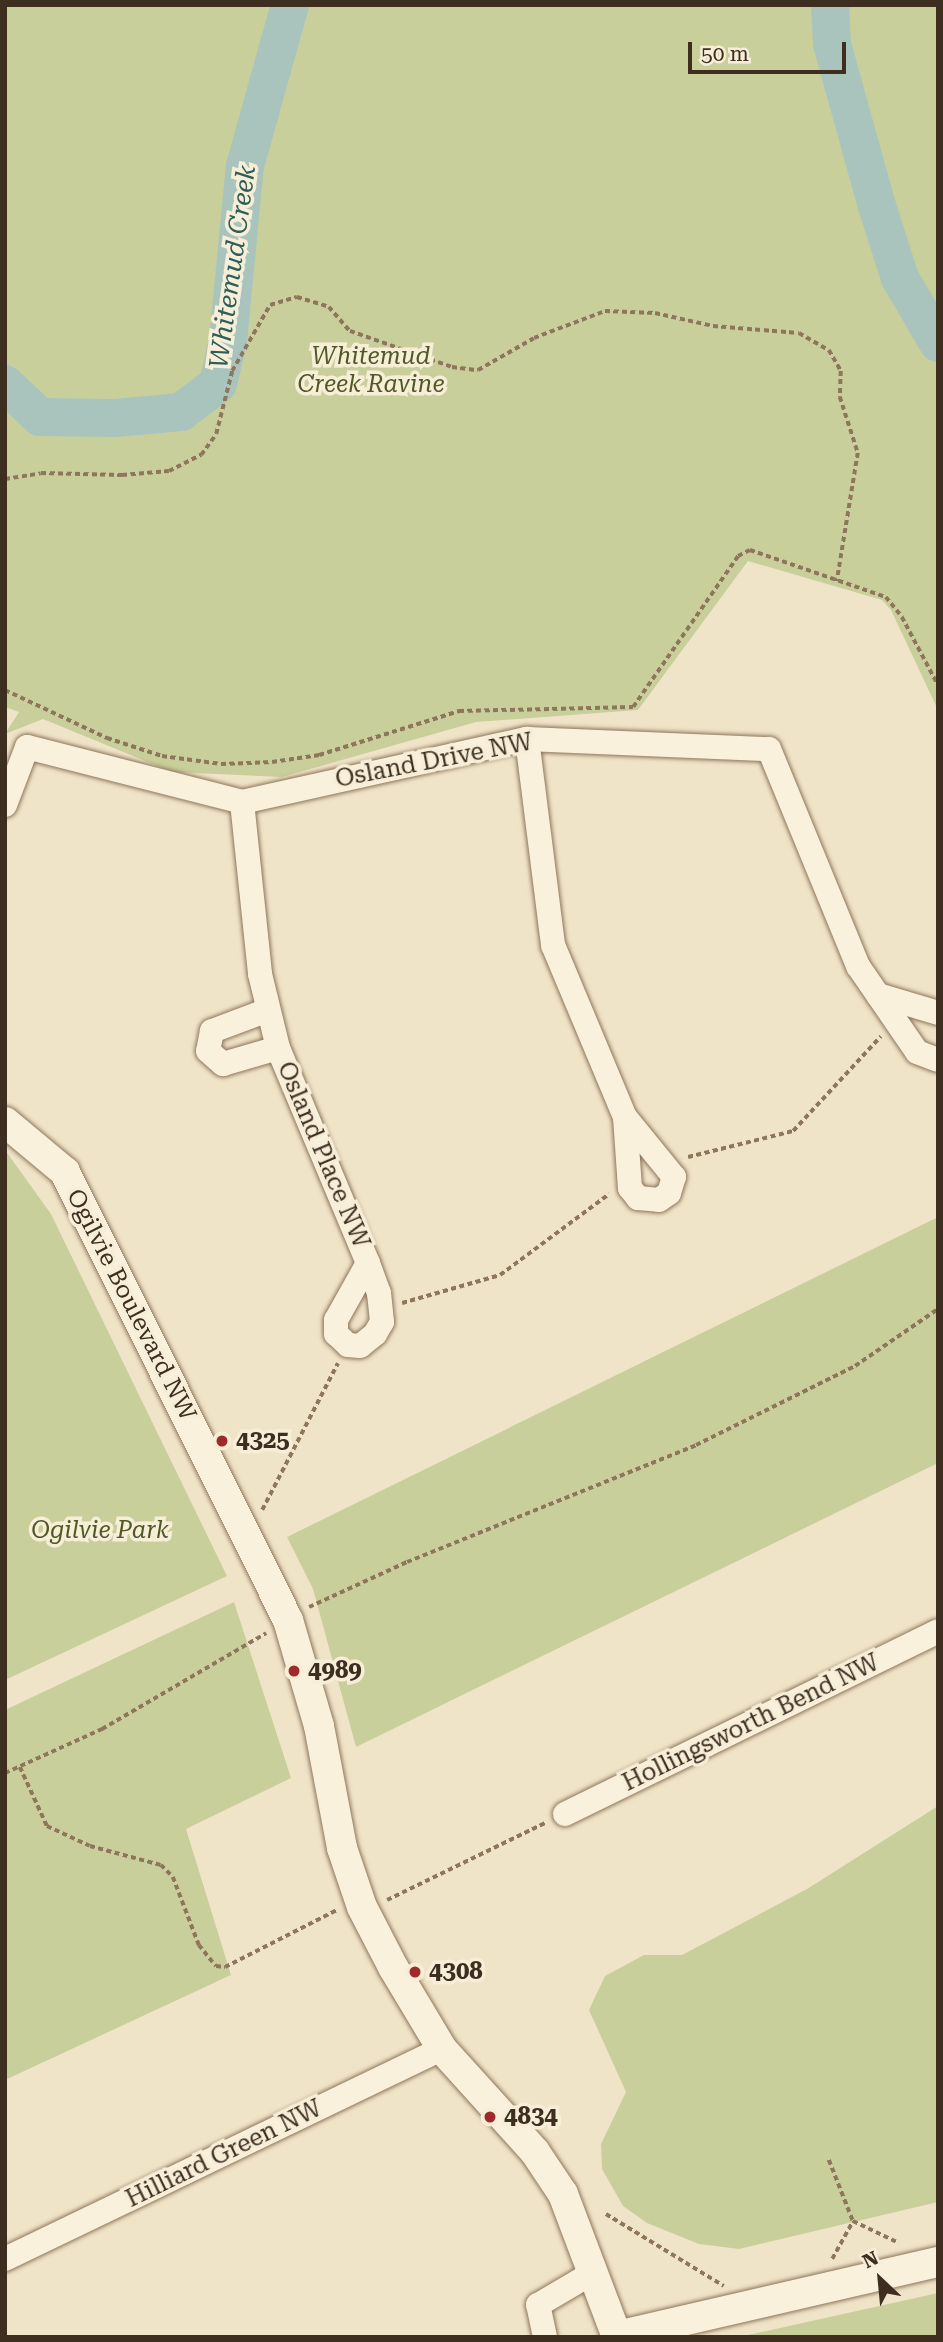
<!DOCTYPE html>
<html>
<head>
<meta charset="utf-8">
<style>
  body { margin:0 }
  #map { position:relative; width:943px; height:2342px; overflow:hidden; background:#f0e4c8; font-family:"Roboto Serif",serif }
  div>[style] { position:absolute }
  .green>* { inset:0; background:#c9cf9b }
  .river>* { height:38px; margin:-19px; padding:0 19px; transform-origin:19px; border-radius:19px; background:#a9c4bc }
  .path>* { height:3.5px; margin-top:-1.75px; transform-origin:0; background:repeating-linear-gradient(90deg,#8d765c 0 5px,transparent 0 8.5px) }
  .roads { filter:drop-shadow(0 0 2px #8d765c) drop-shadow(0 0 2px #8d765c) }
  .minor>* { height:24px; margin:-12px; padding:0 12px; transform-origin:12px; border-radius:12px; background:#faf1dc }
  .tertiary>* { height:30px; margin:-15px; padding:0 15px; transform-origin:15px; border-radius:15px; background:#faf1dc }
  .dots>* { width:19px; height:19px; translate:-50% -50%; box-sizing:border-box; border:4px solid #f7eed8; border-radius:50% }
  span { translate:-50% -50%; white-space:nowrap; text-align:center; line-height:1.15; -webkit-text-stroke:7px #f7eed8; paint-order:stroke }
  .park-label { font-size:24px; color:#4d5a26; font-style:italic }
  .street-label { font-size:24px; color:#3d2e20 }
  .poi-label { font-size:24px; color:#3d2e20; font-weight:700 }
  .left { translate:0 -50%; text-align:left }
  .water-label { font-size:26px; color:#2f5d5a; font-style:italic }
  .frame { position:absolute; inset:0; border:7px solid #3d2e20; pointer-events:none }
  .north { position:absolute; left:845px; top:2244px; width:70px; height:70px; -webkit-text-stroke:5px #f7eed8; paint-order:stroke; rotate:334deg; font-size:19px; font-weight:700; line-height:28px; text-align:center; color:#3d2e20 }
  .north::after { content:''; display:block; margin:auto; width:24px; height:32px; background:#3d2e20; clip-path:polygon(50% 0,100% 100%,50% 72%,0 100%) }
  .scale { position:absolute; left:688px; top:42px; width:158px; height:32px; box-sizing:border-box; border:4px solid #3d2e20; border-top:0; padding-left:9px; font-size:21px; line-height:24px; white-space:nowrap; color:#3d2e20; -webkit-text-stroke:5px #f7eed8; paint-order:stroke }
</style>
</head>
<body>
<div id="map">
  <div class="green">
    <div style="clip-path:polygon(5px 5px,938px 5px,938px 710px,891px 610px,882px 600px,748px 561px,638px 710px,476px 722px,282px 777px,172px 772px,43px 719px,5px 734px,19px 712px,5px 707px)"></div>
    <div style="clip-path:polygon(5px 1150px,51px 1214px,227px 1576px,5px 1680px)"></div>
    <div style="clip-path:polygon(938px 1217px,938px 1463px,356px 1747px,313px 1589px,287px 1537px)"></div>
    <div style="clip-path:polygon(234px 1602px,291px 1778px,186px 1829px,231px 1975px,5px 2080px,5px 1710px)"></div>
    <div style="clip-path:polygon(938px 1806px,938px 2202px,739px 2249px,699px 2244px,647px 2223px,623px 2206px,602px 2169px,601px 2144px,626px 2092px,589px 2010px,605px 1976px,644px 1955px,682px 1955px,807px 1889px)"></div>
    <div style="clip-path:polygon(938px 2293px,938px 2337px,739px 2337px)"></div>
  </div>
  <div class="river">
    <div style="left:830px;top:5px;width:39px;rotate:87deg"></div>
    <div style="left:832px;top:44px;width:168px;rotate:74.5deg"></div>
    <div style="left:877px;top:206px;width:76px;rotate:72.3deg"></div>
    <div style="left:900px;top:278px;width:75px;rotate:59.7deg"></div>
    <div style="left:5px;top:384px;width:48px;rotate:43.3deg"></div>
    <div style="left:40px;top:417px;width:75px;rotate:0.8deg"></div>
    <div style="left:115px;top:418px;width:66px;rotate:-5.2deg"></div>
    <div style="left:181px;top:412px;width:46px;rotate:-37.1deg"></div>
    <div style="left:218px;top:384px;width:44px;rotate:-76.9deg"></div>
    <div style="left:228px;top:341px;width:176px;rotate:-84.5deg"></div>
    <div style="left:245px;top:166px;width:167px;rotate:-74.4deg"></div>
  </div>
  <div class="path">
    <div style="left:5px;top:479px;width:36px;rotate:-9deg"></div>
    <div style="left:41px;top:473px;width:81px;rotate:1.4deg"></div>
    <div style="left:122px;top:475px;width:47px;rotate:-4.9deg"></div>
    <div style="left:169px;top:471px;width:36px;rotate:-27deg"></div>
    <div style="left:201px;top:455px;width:26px;rotate:-54deg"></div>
    <div style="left:216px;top:434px;width:65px;rotate:-75.7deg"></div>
    <div style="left:232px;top:371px;width:76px;rotate:-60.1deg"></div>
    <div style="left:270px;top:305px;width:28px;rotate:-17deg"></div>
    <div style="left:297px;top:297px;width:34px;rotate:17deg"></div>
    <div style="left:329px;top:307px;width:32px;rotate:49deg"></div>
    <div style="left:350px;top:331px;width:108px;rotate:19.4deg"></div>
    <div style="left:452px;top:367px;width:26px;rotate:7deg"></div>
    <div style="left:478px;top:370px;width:64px;rotate:-29.7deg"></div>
    <div style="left:534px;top:338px;width:76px;rotate:-20.8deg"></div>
    <div style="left:605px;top:311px;width:50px;rotate:2.3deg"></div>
    <div style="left:655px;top:313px;width:59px;rotate:12.6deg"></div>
    <div style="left:713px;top:326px;width:86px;rotate:4.7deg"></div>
    <div style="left:799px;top:333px;width:34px;rotate:30deg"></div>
    <div style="left:829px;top:350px;width:24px;rotate:60deg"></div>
    <div style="left:841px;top:371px;width:26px;rotate:92deg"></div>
    <div style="left:840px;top:397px;width:59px;rotate:72.2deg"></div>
    <div style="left:858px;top:453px;width:130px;rotate:99.3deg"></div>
    <div style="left:5px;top:690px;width:113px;rotate:25.2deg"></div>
    <div style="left:107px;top:738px;width:58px;rotate:18.1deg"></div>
    <div style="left:162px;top:756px;width:60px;rotate:7.7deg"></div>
    <div style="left:221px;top:764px;width:51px;rotate:-2.2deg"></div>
    <div style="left:272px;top:762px;width:48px;rotate:-8.5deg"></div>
    <div style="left:319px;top:755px;width:147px;rotate:-17.4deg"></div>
    <div style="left:459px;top:711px;width:174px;rotate:-1.3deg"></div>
    <div style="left:633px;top:707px;width:184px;rotate:-55.2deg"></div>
    <div style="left:738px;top:556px;width:13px;rotate:-27deg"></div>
    <div style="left:750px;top:550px;width:144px;rotate:19.1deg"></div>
    <div style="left:886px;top:597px;width:26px;rotate:51deg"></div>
    <div style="left:902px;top:617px;width:77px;rotate:62.1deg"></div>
    <div style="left:688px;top:1157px;width:108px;rotate:-13.9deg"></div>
    <div style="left:793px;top:1131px;width:129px;rotate:-47.2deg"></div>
    <div style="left:402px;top:1303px;width:102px;rotate:-15.9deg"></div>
    <div style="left:500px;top:1275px;width:136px;rotate:-36.6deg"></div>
    <div style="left:262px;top:1510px;width:165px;rotate:-62.7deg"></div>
    <div style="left:309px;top:1607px;width:108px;rotate:-24.7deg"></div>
    <div style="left:407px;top:1562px;width:312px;rotate:-22deg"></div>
    <div style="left:696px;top:1445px;width:178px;rotate:-26.4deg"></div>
    <div style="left:855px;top:1366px;width:101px;rotate:-34.5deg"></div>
    <div style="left:20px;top:1767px;width:65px;rotate:65.4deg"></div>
    <div style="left:47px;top:1826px;width:47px;rotate:24.9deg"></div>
    <div style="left:90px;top:1846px;width:73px;rotate:15deg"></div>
    <div style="left:161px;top:1865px;width:17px;rotate:45deg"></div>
    <div style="left:173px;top:1877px;width:73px;rotate:69.1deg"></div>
    <div style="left:199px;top:1945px;width:27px;rotate:51deg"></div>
    <div style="left:216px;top:1966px;width:9px;rotate:6deg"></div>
    <div style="left:225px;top:1967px;width:126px;rotate:-27deg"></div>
    <div style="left:5px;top:1773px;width:107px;rotate:-24.4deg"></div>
    <div style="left:102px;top:1729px;width:190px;rotate:-30.3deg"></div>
    <div style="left:387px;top:1900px;width:178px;rotate:-26deg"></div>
    <div style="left:829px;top:2160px;width:66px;rotate:68.5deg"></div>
    <div style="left:606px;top:2214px;width:138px;rotate:31.4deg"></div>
    <div style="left:832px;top:2259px;width:43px;rotate:-61.1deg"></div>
    <div style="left:853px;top:2221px;width:51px;rotate:25.6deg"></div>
  </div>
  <div class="roads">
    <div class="minor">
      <div style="left:527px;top:739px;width:208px;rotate:82.8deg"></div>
      <div style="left:553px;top:945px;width:186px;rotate:67.3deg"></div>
      <div style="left:625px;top:1117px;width:71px;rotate:86deg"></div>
      <div style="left:630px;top:1188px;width:13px;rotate:51deg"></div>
      <div style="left:638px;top:1198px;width:21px;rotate:5deg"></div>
      <div style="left:659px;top:1200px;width:12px;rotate:-35deg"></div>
      <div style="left:669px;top:1193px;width:17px;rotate:-73deg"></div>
      <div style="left:674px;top:1177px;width:77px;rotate:-129.2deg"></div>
      <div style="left:242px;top:802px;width:173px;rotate:84deg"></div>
      <div style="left:260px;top:974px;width:76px;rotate:76.3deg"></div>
      <div style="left:278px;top:1048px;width:233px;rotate:67.3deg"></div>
      <div style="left:368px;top:1263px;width:32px;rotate:70deg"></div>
      <div style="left:379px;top:1293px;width:29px;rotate:84deg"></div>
      <div style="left:382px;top:1322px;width:14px;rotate:120deg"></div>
      <div style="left:375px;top:1334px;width:19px;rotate:141deg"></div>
      <div style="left:360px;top:1346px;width:12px;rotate:-175deg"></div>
      <div style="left:348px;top:1345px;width:16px;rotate:-137deg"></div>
      <div style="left:336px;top:1334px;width:14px;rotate:-90deg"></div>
      <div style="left:336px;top:1320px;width:65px;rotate:-60.7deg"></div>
      <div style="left:5px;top:805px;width:62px;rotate:-69.2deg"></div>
      <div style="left:27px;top:747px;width:222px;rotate:14.3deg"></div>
      <div style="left:242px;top:802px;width:292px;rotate:-12.5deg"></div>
      <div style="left:527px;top:739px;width:242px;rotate:2.4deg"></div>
      <div style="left:769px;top:749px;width:235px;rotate:67.7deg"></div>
      <div style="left:858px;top:966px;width:104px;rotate:55.5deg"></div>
      <div style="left:917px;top:1052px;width:22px;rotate:21deg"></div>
      <div style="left:878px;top:995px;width:63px;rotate:16.7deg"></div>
      <div style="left:268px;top:1010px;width:60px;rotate:159.4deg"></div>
      <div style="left:212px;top:1031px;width:20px;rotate:101deg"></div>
      <div style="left:208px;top:1051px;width:20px;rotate:41deg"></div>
      <div style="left:223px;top:1064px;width:57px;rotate:-16.2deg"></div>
      <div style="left:565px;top:1814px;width:415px;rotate:-26.1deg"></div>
      <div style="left:5px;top:2259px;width:485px;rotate:-25.7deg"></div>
      <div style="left:545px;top:2337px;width:33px;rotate:-102deg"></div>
      <div style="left:538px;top:2305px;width:65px;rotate:-30.5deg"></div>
    </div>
    <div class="tertiary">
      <div style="left:5px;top:1122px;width:78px;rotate:39.8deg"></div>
      <div style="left:65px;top:1172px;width:500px;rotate:63.54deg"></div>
      <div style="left:288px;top:1620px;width:110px;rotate:73.7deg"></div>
      <div style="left:319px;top:1726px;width:124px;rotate:79.3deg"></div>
      <div style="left:342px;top:1848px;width:62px;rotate:71.3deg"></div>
      <div style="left:362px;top:1907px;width:68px;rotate:62.7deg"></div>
      <div style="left:393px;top:1967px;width:96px;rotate:59.1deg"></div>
      <div style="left:442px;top:2049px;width:139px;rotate:47.9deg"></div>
      <div style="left:535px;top:2152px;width:50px;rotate:56.3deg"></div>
      <div style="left:563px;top:2194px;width:153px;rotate:69.3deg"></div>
      <div style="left:617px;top:2336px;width:329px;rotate:-13deg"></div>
    </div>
  </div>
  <div class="dots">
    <div style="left:222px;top:1441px;background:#9e2a2b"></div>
    <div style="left:294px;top:1671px;background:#9e2a2b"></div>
    <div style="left:415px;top:1972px;background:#9e2a2b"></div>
    <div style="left:490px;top:2117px;background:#9e2a2b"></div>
  </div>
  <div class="park-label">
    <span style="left:371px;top:371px">Whitemud<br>Creek Ravine</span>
    <span style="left:100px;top:1531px">Ogilvie Park</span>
  </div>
  <div class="street-label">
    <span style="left:434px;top:761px;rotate:-11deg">Osland Drive NW</span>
    <span style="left:323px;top:1155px;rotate:67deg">Osland Place NW</span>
    <span style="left:131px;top:1305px;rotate:63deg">Ogilvie Boulevard NW</span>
    <span style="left:751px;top:1723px;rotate:-26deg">Hollingsworth Bend NW</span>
    <span style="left:224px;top:2154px;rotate:-26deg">Hilliard Green NW</span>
  </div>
  <div class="poi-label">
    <span class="left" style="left:236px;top:1441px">4325</span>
    <span class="left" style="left:308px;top:1671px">4989</span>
    <span class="left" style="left:429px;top:1972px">4308</span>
    <span class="left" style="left:504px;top:2117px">4834</span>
  </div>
  <div class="water-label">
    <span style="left:233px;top:267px;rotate:-82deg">Whitemud Creek</span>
  </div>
  <div class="frame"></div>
  <div class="north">N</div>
  <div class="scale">50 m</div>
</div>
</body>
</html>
